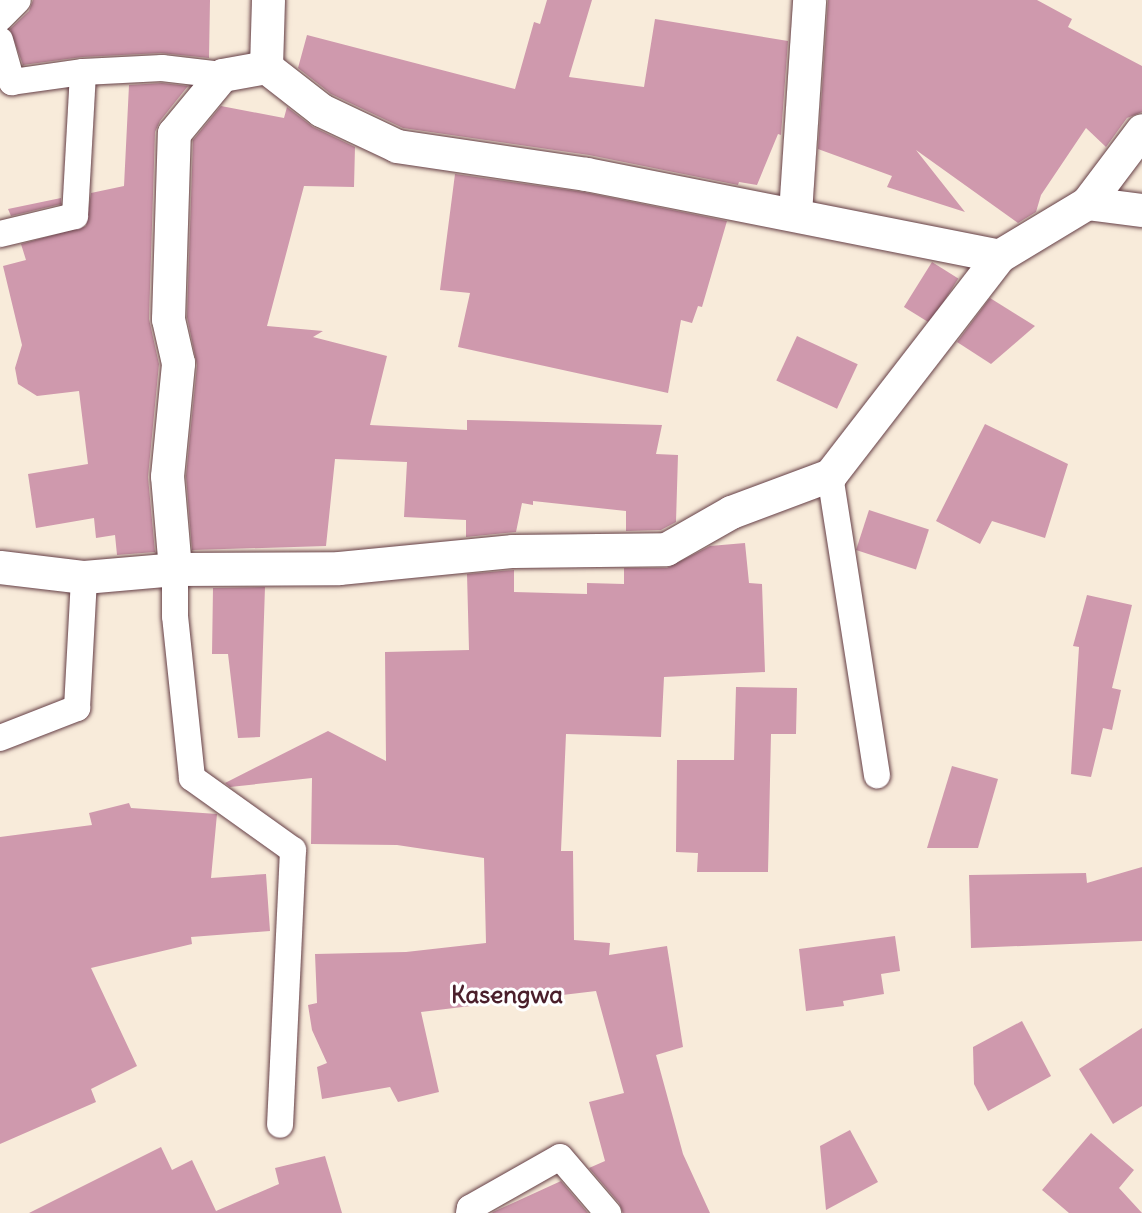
<!DOCTYPE html>
<html>
<head>
<meta charset="utf-8">
<style>
  body { margin:0 }
  #map { position:relative; width:1142px; height:1213px; overflow:hidden; background:#f8ebda; font-family:Delius,sans-serif }
  div>[style] { position:absolute }
  .building>* { inset:0; background:#cf99ad; transform-origin:0 0 }
  .roads { filter:drop-shadow(0 0 2px #643e45) drop-shadow(0 0 2px #643e45) }
  .lane>* { height:26px; margin:-13px; padding:0 13px; transform-origin:13px; border-radius:13px; background:#fff }
  .street>* { height:33px; margin:-16.5px; padding:0 16.5px; transform-origin:16.5px; border-radius:16.5px; background:#fff }
  span { translate:-50% -50%; white-space:nowrap; text-align:center; line-height:1.15; -webkit-text-stroke:6px #fff; paint-order:stroke }
  .quarter-label { font-size:24px; color:#4a1f2b; font-weight:700 }
</style>
</head>
<body>
<div id="map">
  <div class="building">
    <div style="clip-path:polygon(33px 0,210px 0,209px 58px,161px 53px,82px 57px,23px 65px,10px 29px,29px 11px)"></div>
    <div style="clip-path:polygon(547px 0,592px 0,569px 77px,644px 87px,655px 19px,788px 41px,781px 135px,778px 134px,757px 185px,739px 182px,738px 185px,589px 155px,403px 128px,331px 94px,298px 68px,307px 35px,515px 89px,534px 22px,540px 24px)"></div>
    <div style="clip-path:polygon(828px 0,1037px 0,1072px 19px,1068px 27px,1142px 66px,1142px 112px,1127px 118px,1106px 147px,1086px 128px,1041px 195px,1036px 212px,1018px 223px,916px 150px,965px 212px,887px 187px,892px 176px,818px 149px)"></div>
    <div style="clip-path:polygon(162px 83px,188px 86px,160px 121px,155px 132px,149px 319px,159px 364px,148px 477px,155px 552px,117px 555px,115px 535px,96px 538px,94px 518px,36px 528px,28px 474px,88px 464px,79px 391px,37px 396px,18px 384px,15px 368px,22px 345px,3px 266px,26px 260px,21px 244px,86px 226px,91px 193px,124px 186px,129px 85px)"></div>
    <div style="clip-path:polygon(221px 106px,284px 118px,287px 107px,313px 127px,355px 147px,354px 187px,304px 186px,267px 326px,323px 331px,313px 337px,387px 356px,370px 425px,467px 430px,467px 420px,662px 425px,656px 454px,678px 455px,676px 522px,661px 530px,626px 531px,626px 511px,533px 501px,533px 505px,522px 503px,516px 532px,466px 537px,466px 520px,404px 517px,407px 462px,335px 459px,326px 546px,192px 550px,186px 476px,197px 365px,187px 317px,193px 140px)"></div>
    <div style="clip-path:polygon(455px 174px,583px 192px,727px 221px,702px 307px,698px 306px,692px 323px,681px 320px,668px 393px,458px 347px,470px 293px,440px 290px)"></div>
    <div style="clip-path:polygon(61px 198px,61px 204px,11px 216px,8px 209px)"></div>
    <div style="left:932px;top:262px;width:31px;height:53px;rotate:32deg"></div>
    <div style="clip-path:polygon(990px 298px,1035px 326px,991px 364px,957px 342px)"></div>
    <div style="left:797px;top:336px;width:67px;height:49px;rotate:25deg"></div>
    <div style="clip-path:polygon(985px 424px,1068px 464px,1045px 538px,992px 521px,980px 544px,936px 521px)"></div>
    <div style="left:869px;top:510px;width:63px;height:42px;rotate:18deg"></div>
    <div style="clip-path:polygon(745px 543px,749px 583px,762px 584px,765px 672px,664px 677px,661px 737px,566px 734px,561px 851px,573px 851px,574px 940px,610px 943px,609px 955px,667px 946px,683px 1047px,656px 1055px,683px 1154px,710px 1213px,623px 1213px,619px 1203px,589px 1168px,605px 1161px,589px 1102px,624px 1093px,596px 991px,421px 1012px,439px 1092px,398px 1102px,390px 1087px,322px 1099px,317px 1067px,327px 1063px,312px 1030px,308px 1005px,317px 1003px,315px 954px,406px 952px,486px 943px,484px 858px,397px 845px,311px 844px,312px 778px,230px 787px,225px 783px,328px 731px,386px 761px,385px 652px,469px 650px,467px 574px,514px 570px,514px 592px,587px 594px,587px 583px,624px 584px,624px 568px,667px 568px,710px 546px)"></div>
    <div style="clip-path:polygon(265px 587px,260px 737px,238px 738px,228px 654px,212px 654px,213px 588px)"></div>
    <div style="clip-path:polygon(1087px 595px,1132px 605px,1112px 688px,1121px 690px,1112px 730px,1103px 728px,1091px 777px,1071px 774px,1079px 647px,1073px 646px)"></div>
    <div style="clip-path:polygon(736px 687px,797px 688px,796px 734px,771px 734px,768px 872px,697px 872px,698px 853px,676px 852px,677px 760px,734px 760px)"></div>
    <div style="clip-path:polygon(952px 766px,998px 779px,978px 848px,927px 848px)"></div>
    <div style="clip-path:polygon(129px 803px,131px 808px,217px 814px,211px 878px,266px 874px,270px 931px,191px 937px,192px 944px,91px 968px,137px 1066px,91px 1089px,96px 1102px,0 1144px,0 837px,92px 825px,89px 813px)"></div>
    <div style="clip-path:polygon(1142px 867px,1142px 941px,971px 948px,969px 875px,1086px 873px,1087px 883px)"></div>
    <div style="clip-path:polygon(895px 936px,900px 971px,881px 974px,884px 994px,843px 1001px,844px 1006px,806px 1011px,799px 949px)"></div>
    <div style="clip-path:polygon(1022px 1021px,1051px 1076px,988px 1111px,974px 1084px,973px 1047px)"></div>
    <div style="clip-path:polygon(1142px 1028px,1142px 1106px,1113px 1124px,1079px 1069px)"></div>
    <div style="clip-path:polygon(850px 1130px,878px 1182px,826px 1210px,820px 1146px)"></div>
    <div style="clip-path:polygon(1091px 1133px,1134px 1170px,1119px 1188px,1142px 1213px,1069px 1213px,1042px 1190px)"></div>
    <div style="clip-path:polygon(161px 1147px,172px 1170px,192px 1160px,216px 1211px,279px 1184px,275px 1168px,325px 1156px,342px 1213px,29px 1213px)"></div>
    <div style="clip-path:polygon(561px 1181px,588px 1213px,492px 1213px,493px 1212px)"></div>
  </div>
  <div class="roads">
    <div class="lane">
      <div style="left:0;top:18px;width:25px;rotate:-45deg"></div>
      <div style="left:0;top:40px;width:44px;rotate:74.1deg"></div>
      <div style="left:12px;top:82px;width:72px;rotate:-8deg"></div>
      <div style="left:0;top:234px;width:77px;rotate:-13.5deg"></div>
      <div style="left:75px;top:216px;width:144px;rotate:-86.8deg"></div>
      <div style="left:83px;top:72px;width:79px;rotate:-2.9deg"></div>
      <div style="left:162px;top:68px;width:60px;rotate:6.7deg"></div>
      <div style="left:830px;top:475px;width:304px;rotate:81.1deg"></div>
      <div style="left:175px;top:569px;width:47px;rotate:90deg"></div>
      <div style="left:175px;top:616px;width:163px;rotate:84deg"></div>
      <div style="left:192px;top:778px;width:124px;rotate:35.5deg"></div>
      <div style="left:293px;top:850px;width:275px;rotate:92.7deg"></div>
      <div style="left:0;top:738px;width:83px;rotate:-21.3deg"></div>
      <div style="left:77px;top:708px;width:131px;rotate:-86.9deg"></div>
      <div style="left:469px;top:1213px;width:5px;rotate:-79deg"></div>
      <div style="left:470px;top:1208px;width:103px;rotate:-29.5deg"></div>
      <div style="left:560px;top:1157px;width:74px;rotate:49.4deg"></div>
    </div>
    <div class="street">
      <div style="left:266px;top:67px;width:67px;rotate:-88.3deg"></div>
      <div style="left:1087px;top:203px;width:55px;rotate:7.3deg"></div>
      <div style="left:795px;top:213px;width:213px;rotate:-86.2deg"></div>
      <div style="left:0;top:567px;width:85px;rotate:6.8deg"></div>
      <div style="left:84px;top:577px;width:91px;rotate:-5deg"></div>
      <div style="left:175px;top:569px;width:164px;rotate:-0.3deg"></div>
      <div style="left:339px;top:568px;width:175px;rotate:-5.6deg"></div>
      <div style="left:513px;top:551px;width:153px;rotate:-0.7deg"></div>
      <div style="left:666px;top:549px;width:75px;rotate:-29.6deg"></div>
      <div style="left:731px;top:512px;width:106px;rotate:-20.5deg"></div>
      <div style="left:830px;top:475px;width:277px;rotate:-52.3deg"></div>
      <div style="left:999px;top:256px;width:103px;rotate:-31.1deg"></div>
      <div style="left:1087px;top:203px;width:91px;rotate:-53deg"></div>
      <div style="left:175px;top:569px;width:93px;rotate:-94.9deg"></div>
      <div style="left:167px;top:476px;width:114px;rotate:-84.4deg"></div>
      <div style="left:178px;top:363px;width:45px;rotate:-102.8deg"></div>
      <div style="left:168px;top:319px;width:186px;rotate:-88.2deg"></div>
      <div style="left:174px;top:133px;width:75px;rotate:-50.4deg"></div>
      <div style="left:222px;top:75px;width:45px;rotate:-10.3deg"></div>
      <div style="left:266px;top:67px;width:70px;rotate:38deg"></div>
      <div style="left:321px;top:110px;width:84px;rotate:25.3deg"></div>
      <div style="left:397px;top:146px;width:191px;rotate:8.4deg"></div>
      <div style="left:586px;top:174px;width:421px;rotate:11.2deg"></div>
    </div>
  </div>
  <div class="quarter-label">
    <span style="left:507px;top:995px">Kasengwa</span>
  </div>
</div>
</body>
</html>
